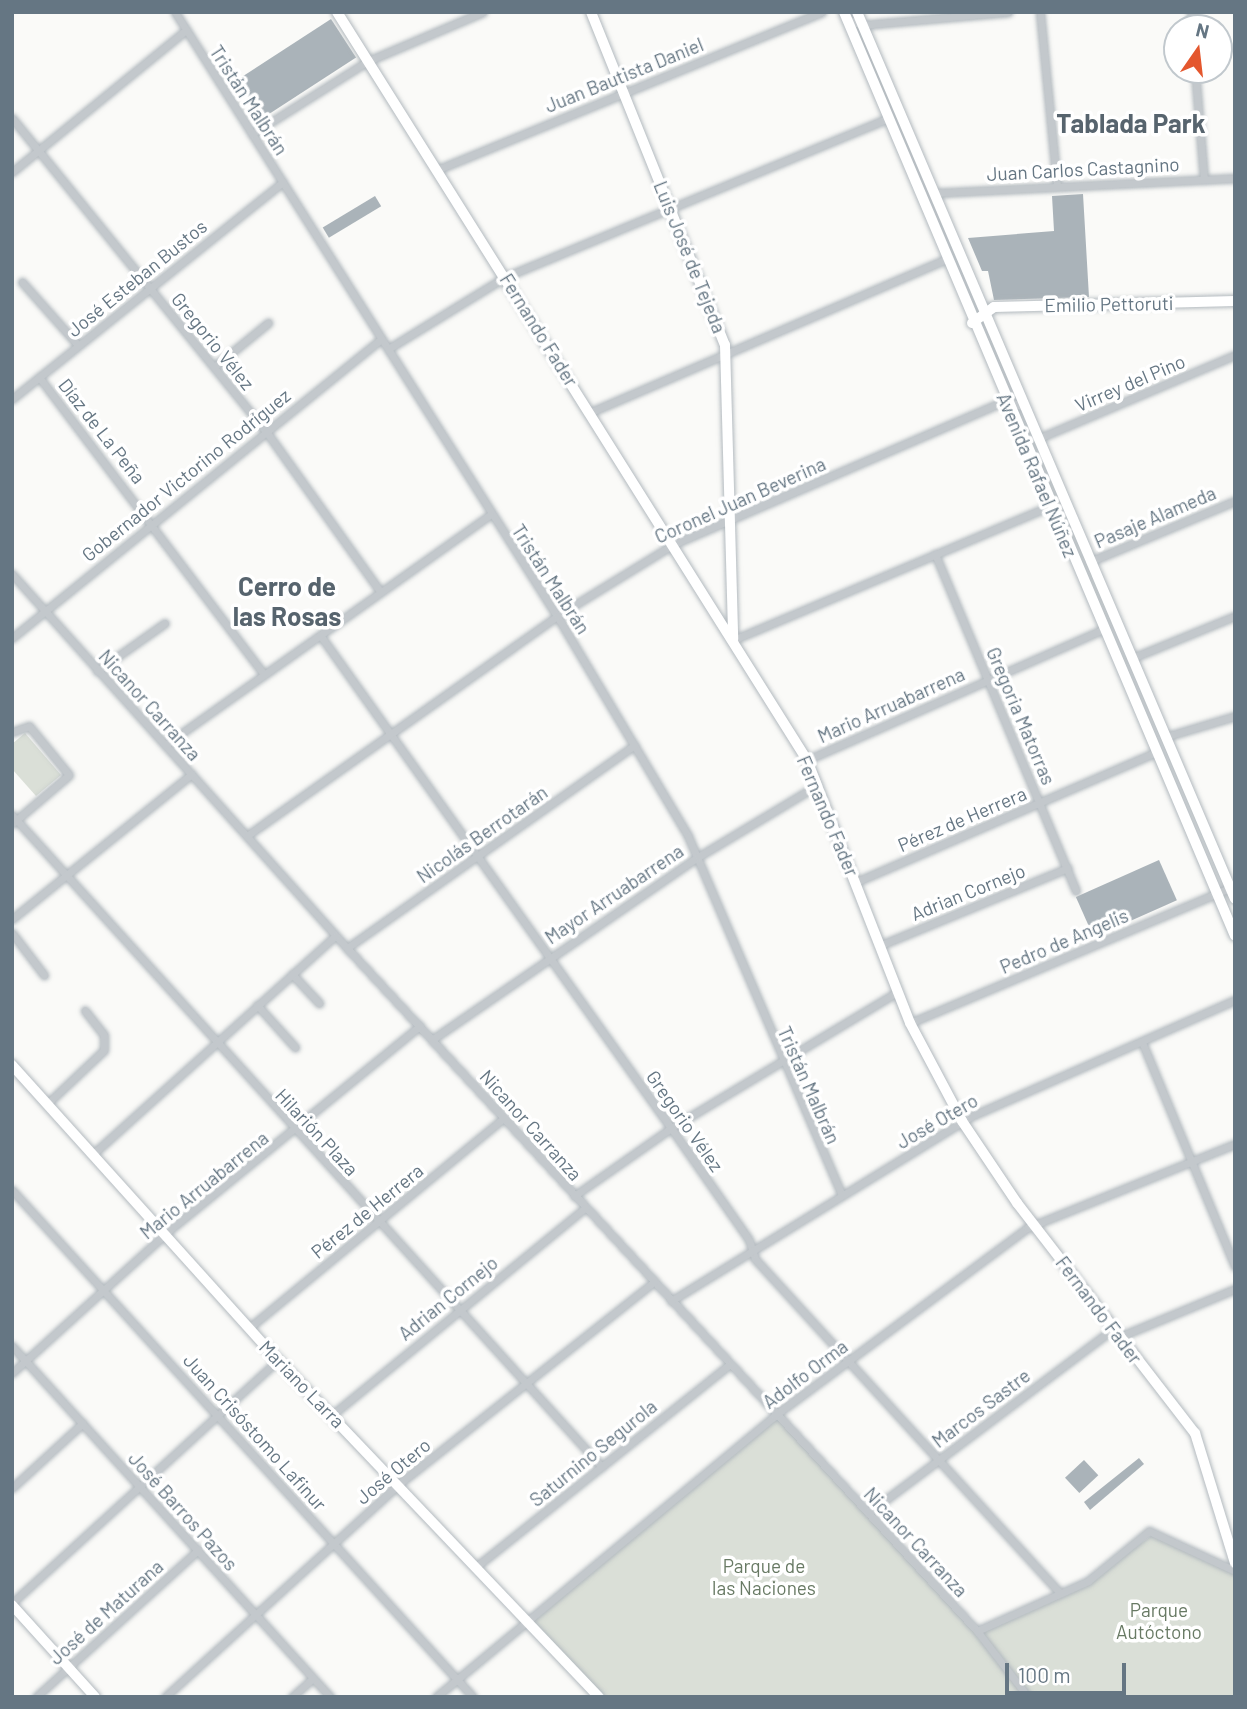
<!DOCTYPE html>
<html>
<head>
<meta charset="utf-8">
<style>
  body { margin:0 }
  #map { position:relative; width:1247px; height:1709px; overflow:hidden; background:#fafaf8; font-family:Barlow,sans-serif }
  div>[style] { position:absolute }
  .green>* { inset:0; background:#dadfd7 }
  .building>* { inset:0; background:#aab3b9; transform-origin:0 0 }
  .roads { filter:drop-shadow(0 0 2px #b3babf) drop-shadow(0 0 2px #b3babf) }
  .minor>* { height:7px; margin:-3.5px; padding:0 3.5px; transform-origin:3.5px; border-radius:3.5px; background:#c3c8cc }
  .secondary>* { height:10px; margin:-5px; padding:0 5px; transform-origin:5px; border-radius:5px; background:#fff }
  .primary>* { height:10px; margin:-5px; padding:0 5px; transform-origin:5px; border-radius:5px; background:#fff }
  span { translate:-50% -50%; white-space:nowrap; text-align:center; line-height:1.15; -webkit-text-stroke:7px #fff; paint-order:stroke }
  .street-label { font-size:19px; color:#657683 }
  .park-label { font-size:19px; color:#687a64 }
  .district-label { font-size:26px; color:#57646e; font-weight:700 }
  .frame { position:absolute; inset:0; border:14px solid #657683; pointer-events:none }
  .north { position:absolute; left:1163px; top:14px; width:70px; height:70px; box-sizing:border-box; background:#fff; border:2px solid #c1c8cd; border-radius:50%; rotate:14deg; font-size:19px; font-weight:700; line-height:28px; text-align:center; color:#657683 }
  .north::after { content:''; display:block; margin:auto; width:24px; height:32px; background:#e4572e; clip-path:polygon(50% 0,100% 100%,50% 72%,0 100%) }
  .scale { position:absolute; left:1005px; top:1663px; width:121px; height:32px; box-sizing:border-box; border:4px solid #657683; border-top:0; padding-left:9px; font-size:21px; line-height:24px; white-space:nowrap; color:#657683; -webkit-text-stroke:5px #fff; paint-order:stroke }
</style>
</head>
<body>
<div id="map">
  <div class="green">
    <div style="clip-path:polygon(25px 733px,61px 775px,36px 796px,12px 769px,12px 744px)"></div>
    <div style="clip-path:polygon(774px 1416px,977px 1631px,1088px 1581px,1157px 1532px,1235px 1571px,1235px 1697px,599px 1697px,526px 1620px)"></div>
  </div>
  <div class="building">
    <div style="left:331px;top:19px;width:46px;height:112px;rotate:57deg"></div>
    <div style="clip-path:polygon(1083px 194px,1089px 297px,994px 300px,988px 271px,982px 271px,968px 238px,1054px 231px,1052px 196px)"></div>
    <div style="left:375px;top:196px;width:12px;height:61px;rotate:59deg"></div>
    <div style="left:1159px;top:860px;width:44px;height:91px;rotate:66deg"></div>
    <div style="clip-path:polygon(1139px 1458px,1144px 1464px,1090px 1510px,1084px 1502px)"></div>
    <div style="left:1084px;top:1460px;width:21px;height:26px;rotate:47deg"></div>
  </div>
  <div class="roads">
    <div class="minor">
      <div style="left:175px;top:12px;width:715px;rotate:57.69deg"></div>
      <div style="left:557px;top:616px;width:256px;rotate:59.2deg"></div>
      <div style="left:688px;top:836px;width:391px;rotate:66.8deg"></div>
      <div style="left:1040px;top:12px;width:174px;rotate:84.4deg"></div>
      <div style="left:1191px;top:12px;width:16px;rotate:86deg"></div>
      <div style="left:847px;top:19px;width:16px;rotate:22deg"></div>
      <div style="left:862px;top:25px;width:147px;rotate:-5.1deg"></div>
      <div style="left:1195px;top:70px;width:110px;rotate:85.3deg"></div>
      <div style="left:12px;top:118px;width:402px;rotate:51deg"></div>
      <div style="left:265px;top:430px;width:198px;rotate:54.5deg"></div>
      <div style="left:252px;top:134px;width:137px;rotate:-32.2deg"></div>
      <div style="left:368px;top:61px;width:125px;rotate:-23.1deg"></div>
      <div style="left:439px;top:169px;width:414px;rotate:-22.3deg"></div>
      <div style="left:12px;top:172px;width:225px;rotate:-39.2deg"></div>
      <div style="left:933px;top:193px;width:302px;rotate:-2.8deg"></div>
      <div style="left:22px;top:282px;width:84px;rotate:48.4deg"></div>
      <div style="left:388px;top:349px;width:137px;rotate:-31.6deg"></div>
      <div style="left:505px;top:277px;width:412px;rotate:-22.5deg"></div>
      <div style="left:214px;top:367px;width:70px;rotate:-39.2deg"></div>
      <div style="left:39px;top:377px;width:373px;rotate:52.9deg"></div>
      <div style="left:12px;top:399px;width:347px;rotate:-38.7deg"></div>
      <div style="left:591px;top:412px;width:387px;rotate:-23.3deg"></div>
      <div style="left:1037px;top:439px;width:215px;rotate:-23deg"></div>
      <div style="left:935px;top:554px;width:365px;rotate:67.3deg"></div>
      <div style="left:1089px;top:562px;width:158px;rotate:-22.7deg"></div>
      <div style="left:12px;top:574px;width:502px;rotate:48.15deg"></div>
      <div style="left:347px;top:948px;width:929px;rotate:47.31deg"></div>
      <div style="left:977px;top:1631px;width:83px;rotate:52.3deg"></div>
      <div style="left:320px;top:635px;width:605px;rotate:54.55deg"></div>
      <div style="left:671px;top:1128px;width:136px;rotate:55.1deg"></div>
      <div style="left:749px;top:1240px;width:20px;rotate:72deg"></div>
      <div style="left:755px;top:1259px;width:452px;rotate:47.6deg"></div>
      <div style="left:12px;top:638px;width:475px;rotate:-39deg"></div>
      <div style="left:733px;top:640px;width:344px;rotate:-22.9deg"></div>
      <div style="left:1130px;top:659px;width:113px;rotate:-22.3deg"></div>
      <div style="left:97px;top:671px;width:83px;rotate:-35.2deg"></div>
      <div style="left:12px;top:732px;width:18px;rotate:-19deg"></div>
      <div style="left:29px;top:726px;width:63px;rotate:50.8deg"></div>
      <div style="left:69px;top:775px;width:74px;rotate:139.4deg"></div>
      <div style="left:1165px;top:737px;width:73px;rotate:-16.7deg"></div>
      <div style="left:165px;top:745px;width:398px;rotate:-35.3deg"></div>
      <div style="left:807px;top:760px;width:325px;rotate:-23.8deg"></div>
      <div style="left:12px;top:815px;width:879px;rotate:47.86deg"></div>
      <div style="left:248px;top:835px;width:379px;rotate:-35.3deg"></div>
      <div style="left:557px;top:616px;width:137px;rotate:-31.6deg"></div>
      <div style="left:674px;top:544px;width:362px;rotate:-23.4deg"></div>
      <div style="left:1006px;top:400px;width:16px;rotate:22deg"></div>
      <div style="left:856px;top:882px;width:328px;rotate:-23.4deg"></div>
      <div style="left:12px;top:919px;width:231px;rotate:-38.9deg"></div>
      <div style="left:12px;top:933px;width:53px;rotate:52.7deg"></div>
      <div style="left:881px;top:945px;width:202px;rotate:-22.4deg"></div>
      <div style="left:347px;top:948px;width:352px;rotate:-35.2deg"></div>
      <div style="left:292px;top:974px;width:40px;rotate:47deg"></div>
      <div style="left:257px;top:1005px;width:57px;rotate:47.9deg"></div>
      <div style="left:910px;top:1023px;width:347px;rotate:-22.9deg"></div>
      <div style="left:433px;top:1039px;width:321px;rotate:-34.5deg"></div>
      <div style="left:698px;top:857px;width:140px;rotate:-31deg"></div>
      <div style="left:1142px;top:1042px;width:243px;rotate:67.5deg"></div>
      <div style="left:48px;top:1103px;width:77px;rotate:-43.4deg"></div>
      <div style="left:104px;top:1050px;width:15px;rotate:-90deg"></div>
      <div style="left:104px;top:1035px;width:31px;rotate:-128deg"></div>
      <div style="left:93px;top:1154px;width:326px;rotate:-42deg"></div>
      <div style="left:12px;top:1190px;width:685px;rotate:47.72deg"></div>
      <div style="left:574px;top:1196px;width:118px;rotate:-35deg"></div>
      <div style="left:671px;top:1128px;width:262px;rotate:-31deg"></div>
      <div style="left:671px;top:1301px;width:353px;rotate:-31.6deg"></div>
      <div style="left:972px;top:1116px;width:287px;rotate:-23.8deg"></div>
      <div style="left:249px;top:1328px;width:330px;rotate:-39.5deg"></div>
      <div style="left:1119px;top:1337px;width:126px;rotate:-22.5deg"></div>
      <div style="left:12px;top:1346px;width:474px;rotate:47.8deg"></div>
      <div style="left:12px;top:1373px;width:216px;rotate:-42.2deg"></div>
      <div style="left:172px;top:1228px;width:320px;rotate:-39.2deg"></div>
      <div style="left:332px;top:1415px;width:327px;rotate:-39.3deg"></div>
      <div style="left:12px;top:1488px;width:96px;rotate:-42.5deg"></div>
      <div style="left:868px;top:1513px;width:306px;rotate:-36.9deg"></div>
      <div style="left:477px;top:1566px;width:322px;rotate:-38.6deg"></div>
      <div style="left:12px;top:1603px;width:360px;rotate:-42.4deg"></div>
      <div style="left:977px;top:1631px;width:122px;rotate:-24.2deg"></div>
      <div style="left:1088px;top:1581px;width:79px;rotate:-39.3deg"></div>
      <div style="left:1149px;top:1531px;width:95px;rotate:24.9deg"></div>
      <div style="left:36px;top:1697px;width:219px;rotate:-42.2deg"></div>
      <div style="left:165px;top:1697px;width:316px;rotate:-42.3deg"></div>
      <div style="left:399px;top:1484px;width:325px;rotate:-38.4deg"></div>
      <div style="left:292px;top:1697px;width:28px;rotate:-42deg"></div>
      <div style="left:436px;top:1697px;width:440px;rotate:-39.7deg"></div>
      <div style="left:774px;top:1416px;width:315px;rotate:-36.6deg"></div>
      <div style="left:1027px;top:1228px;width:224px;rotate:-22deg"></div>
    </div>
    <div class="secondary">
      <div style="left:337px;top:12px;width:883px;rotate:57.86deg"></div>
      <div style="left:807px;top:760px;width:282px;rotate:68.6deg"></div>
      <div style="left:910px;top:1023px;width:111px;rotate:62deg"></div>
      <div style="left:962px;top:1121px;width:99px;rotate:56.1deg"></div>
      <div style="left:1017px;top:1203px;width:291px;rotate:52.3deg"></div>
      <div style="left:1195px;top:1433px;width:136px;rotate:72.9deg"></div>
      <div style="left:591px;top:12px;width:359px;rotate:68.1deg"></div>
      <div style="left:725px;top:345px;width:294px;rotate:88.4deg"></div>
      <div style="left:972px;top:323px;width:27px;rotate:-36deg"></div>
      <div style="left:994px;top:307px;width:241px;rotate:-1.4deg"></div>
      <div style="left:12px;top:1065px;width:397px;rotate:48deg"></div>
      <div style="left:278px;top:1360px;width:465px;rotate:46.4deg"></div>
      <div style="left:12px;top:1605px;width:124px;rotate:47.9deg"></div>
    </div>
    <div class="primary">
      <div style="left:844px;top:12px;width:1003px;rotate:67.06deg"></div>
      <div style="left:857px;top:12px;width:964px;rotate:66.92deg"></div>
    </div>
  </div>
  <div class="street-label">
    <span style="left:624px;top:75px;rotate:-22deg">Juan Bautista Daniel</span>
    <span style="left:249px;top:100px;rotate:57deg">Tristán Malbrán</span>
    <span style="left:1083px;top:169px;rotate:-3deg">Juan Carlos Castagnino</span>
    <span style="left:690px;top:257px;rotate:68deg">Luis José de Tejeda</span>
    <span style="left:137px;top:278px;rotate:-39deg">José Esteban Bustos</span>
    <span style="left:1109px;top:304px;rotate:-1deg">Emilio Pettoruti</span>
    <span style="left:539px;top:330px;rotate:58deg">Fernando Fader</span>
    <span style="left:213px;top:341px;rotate:51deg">Gregorio Vélez</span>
    <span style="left:1130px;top:383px;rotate:-23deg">Virrey del Pino</span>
    <span style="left:102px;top:431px;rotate:52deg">Díaz de La Peña</span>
    <span style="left:186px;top:475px;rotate:-39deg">Gobernador Victorino Rodríguez</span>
    <span style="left:1037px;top:475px;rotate:67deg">Avenida Rafael Núñez</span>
    <span style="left:740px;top:500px;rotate:-24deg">Coronel Juan Beverina</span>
    <span style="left:1155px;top:517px;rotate:-23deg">Pasaje Alameda</span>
    <span style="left:551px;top:579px;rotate:57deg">Tristán Malbrán</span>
    <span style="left:150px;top:705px;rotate:48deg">Nicanor Carranza</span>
    <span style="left:891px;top:705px;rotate:-24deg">Mario Arruabarrena</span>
    <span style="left:1021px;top:716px;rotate:67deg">Gregoria Matorras</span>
    <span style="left:828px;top:816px;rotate:67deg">Fernando Fader</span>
    <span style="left:962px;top:819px;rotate:-23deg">Pérez de Herrera</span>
    <span style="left:482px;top:834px;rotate:-35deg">Nicolás Berrotarán</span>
    <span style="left:968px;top:892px;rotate:-22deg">Adrian Cornejo</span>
    <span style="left:614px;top:894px;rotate:-34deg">Mayor Arruabarrena</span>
    <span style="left:1064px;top:941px;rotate:-23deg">Pedro de Angelis</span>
    <span style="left:809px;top:1085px;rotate:66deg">Tristán Malbrán</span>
    <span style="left:685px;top:1121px;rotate:55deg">Gregorio Vélez</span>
    <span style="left:937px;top:1121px;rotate:-30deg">José Otero</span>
    <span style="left:531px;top:1125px;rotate:48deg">Nicanor Carranza</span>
    <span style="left:317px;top:1132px;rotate:47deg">Hilarión Plaza</span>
    <span style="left:204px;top:1185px;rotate:-39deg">Mario Arruabarrena</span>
    <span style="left:367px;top:1211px;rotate:-39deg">Pérez de Herrera</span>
    <span style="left:448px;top:1298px;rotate:-39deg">Adrian Cornejo</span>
    <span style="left:1099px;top:1310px;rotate:53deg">Fernando Fader</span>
    <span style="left:805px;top:1374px;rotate:-37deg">Adolfo Orma</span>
    <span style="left:302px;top:1384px;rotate:46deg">Mariano Larra</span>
    <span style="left:981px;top:1408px;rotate:-37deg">Marcos Sastre</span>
    <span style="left:255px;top:1432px;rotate:48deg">Juan Crisóstomo Lafinur</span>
    <span style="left:593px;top:1453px;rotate:-39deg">Saturnino Segurola</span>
    <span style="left:393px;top:1471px;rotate:-40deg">José Otero</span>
    <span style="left:183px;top:1511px;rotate:48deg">José Barros Pazos</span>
    <span style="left:916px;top:1542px;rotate:47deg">Nicanor Carranza</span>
    <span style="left:106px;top:1612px;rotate:-42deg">José de Maturana</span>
  </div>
  <div class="park-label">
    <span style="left:764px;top:1577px">Parque de<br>las Naciones</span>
    <span style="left:1159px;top:1621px">Parque<br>Autóctono</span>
  </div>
  <div class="district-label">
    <span style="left:1131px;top:123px">Tablada Park</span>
    <span style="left:287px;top:601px">Cerro de<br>las Rosas</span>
  </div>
  <div class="frame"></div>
  <div class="north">N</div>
  <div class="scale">100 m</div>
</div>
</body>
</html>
